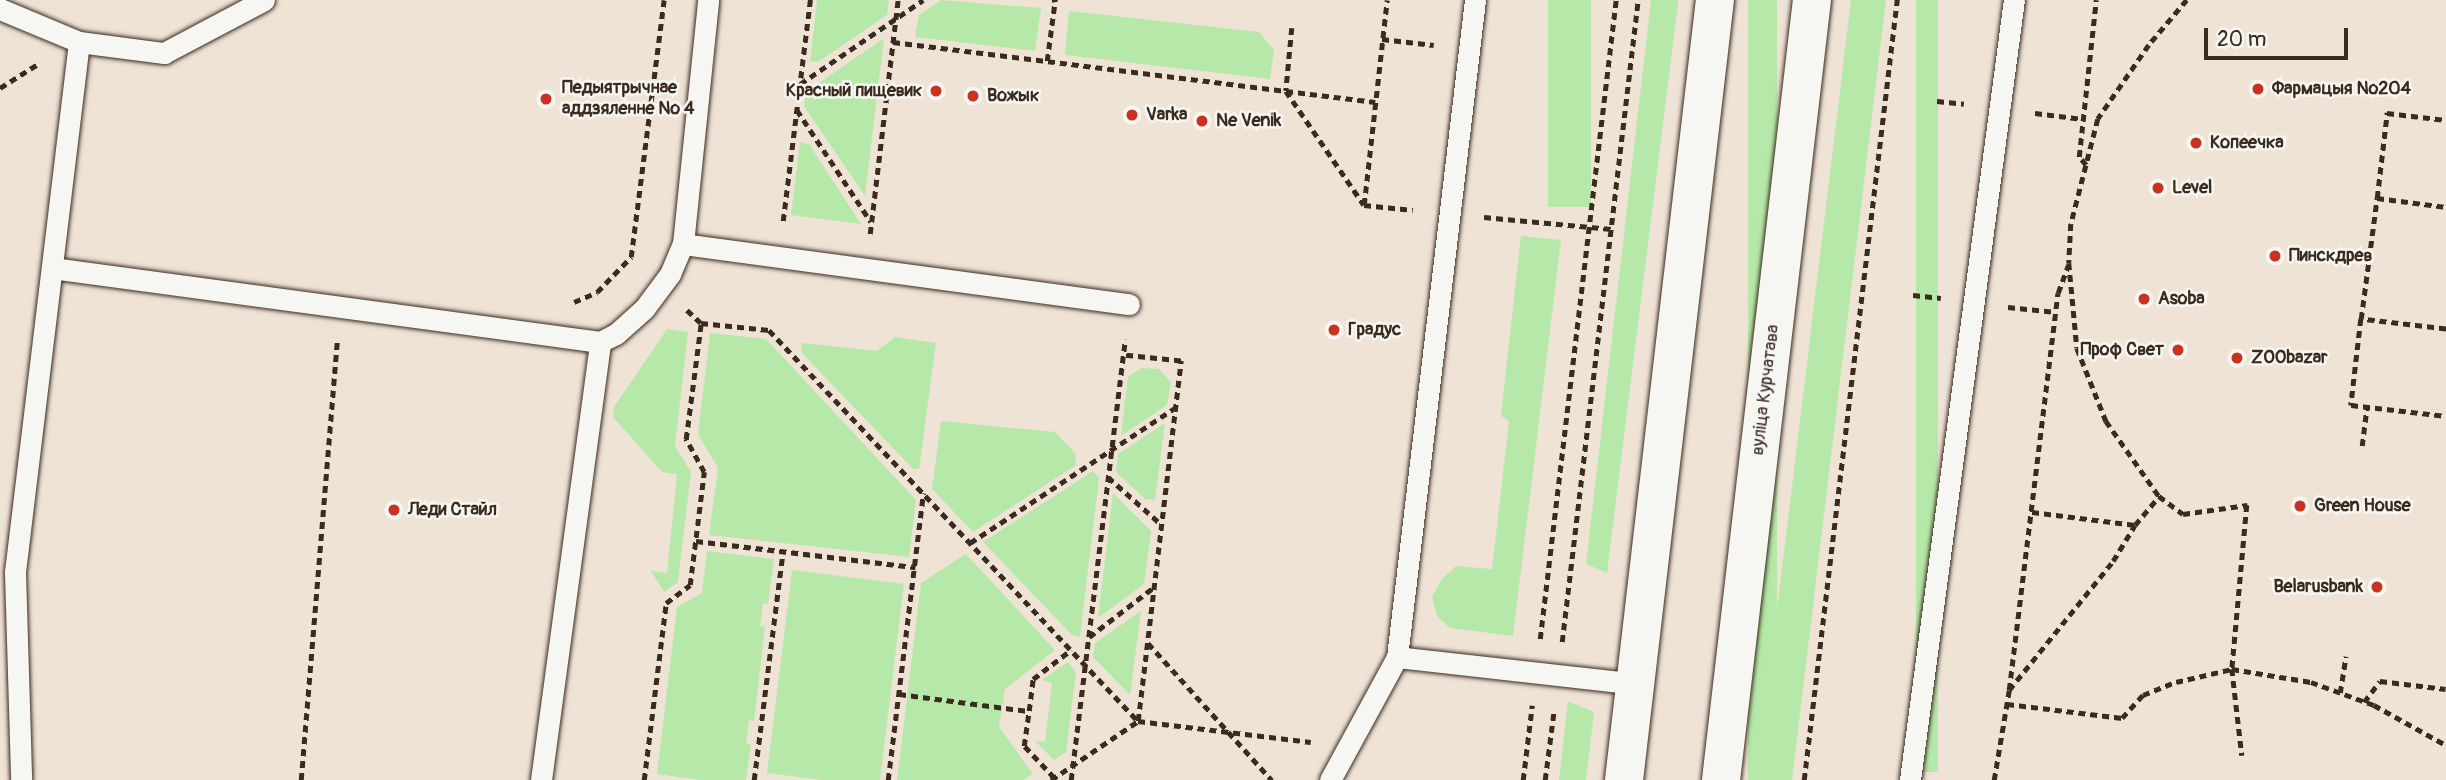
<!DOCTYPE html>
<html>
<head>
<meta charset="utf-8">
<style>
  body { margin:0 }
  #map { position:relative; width:2446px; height:780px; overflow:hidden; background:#efe3d5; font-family:Pangolin,sans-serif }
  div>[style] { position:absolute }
  .green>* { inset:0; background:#b6e9a9; transform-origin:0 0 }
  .path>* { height:4.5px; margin-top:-2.25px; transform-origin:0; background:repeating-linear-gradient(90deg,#3b2a1e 0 7px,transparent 0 12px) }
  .roads { filter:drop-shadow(0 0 2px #3b2a1e) drop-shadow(0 0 2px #3b2a1e) }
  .lane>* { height:21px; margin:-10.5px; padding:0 10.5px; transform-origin:10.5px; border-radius:10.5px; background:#f6f6f2 }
  .secondary>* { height:38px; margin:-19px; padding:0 19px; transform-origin:19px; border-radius:19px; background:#f6f6f2 }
  .dots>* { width:19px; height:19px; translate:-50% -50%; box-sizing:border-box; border:4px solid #f6f6f2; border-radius:50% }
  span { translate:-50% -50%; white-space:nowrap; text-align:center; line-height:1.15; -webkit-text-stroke:5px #f6f6f2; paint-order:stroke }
  .poi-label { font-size:18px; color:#3b2a1e; font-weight:700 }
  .left { translate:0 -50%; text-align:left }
  .right { translate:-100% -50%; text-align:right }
  .street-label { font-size:18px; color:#3b2a1e }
  .scale { position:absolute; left:2204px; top:28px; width:144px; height:32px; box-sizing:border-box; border:4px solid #3b2a1e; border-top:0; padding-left:9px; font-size:21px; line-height:24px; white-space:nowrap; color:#3b2a1e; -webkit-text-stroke:5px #f6f6f2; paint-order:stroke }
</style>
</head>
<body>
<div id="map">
  <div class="green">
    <div style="clip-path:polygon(817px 0,889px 0,887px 15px,818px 62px,810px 61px)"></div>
    <div style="clip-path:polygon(941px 0,1041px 8px,1035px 51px,915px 37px,919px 15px)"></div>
    <div style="left:1548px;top:0;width:43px;height:207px"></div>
    <div style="clip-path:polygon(1651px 0,1678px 0,1678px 4px,1607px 573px,1586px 564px)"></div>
    <div style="left:1748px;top:0;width:29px;height:785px"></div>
    <div style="clip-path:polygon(1851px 0,1886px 0,1792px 780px,1761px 780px,1758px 767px)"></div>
    <div style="left:1916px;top:0;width:22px;height:772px"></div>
    <div style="clip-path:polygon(1069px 11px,1259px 32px,1274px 50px,1270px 79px,1065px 55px)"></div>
    <div style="clip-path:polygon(884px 38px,865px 196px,804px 106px,806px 92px)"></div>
    <div style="clip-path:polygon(800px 142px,809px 144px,861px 224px,791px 215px)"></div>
    <div style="clip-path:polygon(1521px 236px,1561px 240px,1513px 636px,1450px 628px,1437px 616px,1432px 597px,1441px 580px,1456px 566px,1492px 569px,1509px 421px,1501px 416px)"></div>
    <div style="clip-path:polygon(667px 329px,688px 332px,675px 446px,691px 472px,678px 582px,664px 592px,651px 571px,667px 573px,677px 474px,662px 472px,613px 417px,614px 407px)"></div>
    <div style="clip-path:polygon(710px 333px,766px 339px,916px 500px,909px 557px,709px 535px,718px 468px,698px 434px)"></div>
    <div style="clip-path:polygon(895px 337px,936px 343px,919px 469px,913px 469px,801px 352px,802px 343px,877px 351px)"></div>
    <div style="clip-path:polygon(1142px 368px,1159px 369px,1171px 382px,1167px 405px,1121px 436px,1128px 376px)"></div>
    <div style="clip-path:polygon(941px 421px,1055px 432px,1075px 453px,1076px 465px,973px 532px,932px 489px)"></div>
    <div style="clip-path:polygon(1165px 423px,1155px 500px,1145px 499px,1116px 472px,1118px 454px)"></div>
    <div style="clip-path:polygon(1093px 471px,1099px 478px,1080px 637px,1072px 635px,983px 542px)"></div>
    <div style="clip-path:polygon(1113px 493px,1151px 531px,1144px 584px,1098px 618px)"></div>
    <div style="clip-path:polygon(707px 551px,774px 559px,768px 604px,763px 603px,760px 626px,765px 627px,754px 721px,749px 720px,746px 743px,751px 744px,746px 780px,701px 780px,657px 774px,677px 607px,702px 593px)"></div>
    <div style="clip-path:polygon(966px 554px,1055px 650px,1005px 689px,999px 727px,1033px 774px,1023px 780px,897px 780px,921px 583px)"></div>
    <div style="clip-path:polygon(792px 570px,904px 584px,880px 780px,822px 780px,767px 773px)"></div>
    <div style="clip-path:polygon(1141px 611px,1130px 695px,1093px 657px,1095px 643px)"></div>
    <div style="clip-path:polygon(1068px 662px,1076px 672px,1066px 752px,1054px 760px,1035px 741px,1045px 742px,1052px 683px,1042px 680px)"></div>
    <div style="clip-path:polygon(1568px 701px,1594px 712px,1586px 780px,1559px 780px)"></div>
  </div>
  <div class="path">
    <div style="left:2187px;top:0;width:59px;rotate:130.2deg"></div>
    <div style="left:2149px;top:45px;width:90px;rotate:124.6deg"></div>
    <div style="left:2098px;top:119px;width:108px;rotate:104.4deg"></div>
    <div style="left:2071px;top:224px;width:39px;rotate:93deg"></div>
    <div style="left:2069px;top:263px;width:85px;rotate:84.6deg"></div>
    <div style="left:2077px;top:348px;width:79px;rotate:68.3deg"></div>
    <div style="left:2106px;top:421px;width:92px;rotate:54.8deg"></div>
    <div style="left:2159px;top:496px;width:30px;rotate:37deg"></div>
    <div style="left:2183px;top:514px;width:65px;rotate:-8deg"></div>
    <div style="left:2247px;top:505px;width:165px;rotate:95.2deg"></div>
    <div style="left:2232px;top:669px;width:87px;rotate:83.4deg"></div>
    <div style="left:1292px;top:28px;width:63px;rotate:95.4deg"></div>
    <div style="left:1286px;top:91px;width:138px;rotate:55.6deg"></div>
    <div style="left:1364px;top:205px;width:49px;rotate:5.8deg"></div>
    <div style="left:1382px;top:39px;width:52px;rotate:6.6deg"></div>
    <div style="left:893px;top:42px;width:486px;rotate:7.1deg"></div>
    <div style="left:1047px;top:61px;width:62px;rotate:-82.5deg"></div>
    <div style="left:1055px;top:0;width:3px;rotate:180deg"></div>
    <div style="left:800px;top:84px;width:149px;rotate:-34.3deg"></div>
    <div style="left:0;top:88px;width:45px;rotate:-32.3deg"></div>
    <div style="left:1937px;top:101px;width:27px;rotate:6deg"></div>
    <div style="left:797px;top:110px;width:134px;rotate:56.5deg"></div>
    <div style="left:2035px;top:113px;width:48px;rotate:7.1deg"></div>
    <div style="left:2086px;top:165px;width:11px;rotate:-131deg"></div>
    <div style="left:2079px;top:157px;width:158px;rotate:-83.8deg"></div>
    <div style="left:2377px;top:198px;width:86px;rotate:-83.3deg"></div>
    <div style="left:2387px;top:113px;width:59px;rotate:6.8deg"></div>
    <div style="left:1364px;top:205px;width:206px;rotate:-83.6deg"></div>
    <div style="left:1484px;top:217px;width:128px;rotate:5.4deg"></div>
    <div style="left:783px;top:221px;width:223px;rotate:-83deg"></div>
    <div style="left:870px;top:234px;width:236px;rotate:-83.2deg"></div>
    <div style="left:1913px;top:295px;width:28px;rotate:6deg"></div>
    <div style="left:574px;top:302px;width:25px;rotate:-23deg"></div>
    <div style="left:597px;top:292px;width:49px;rotate:-45.8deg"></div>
    <div style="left:631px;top:257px;width:259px;rotate:-82.7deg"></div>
    <div style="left:2008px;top:307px;width:48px;rotate:5.9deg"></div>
    <div style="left:687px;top:310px;width:19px;rotate:43deg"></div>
    <div style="left:701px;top:323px;width:68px;rotate:5.9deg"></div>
    <div style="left:769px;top:330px;width:538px;rotate:46.66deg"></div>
    <div style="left:1138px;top:721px;width:174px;rotate:6.9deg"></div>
    <div style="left:2361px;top:319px;width:122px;rotate:-82.5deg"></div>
    <div style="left:2377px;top:198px;width:70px;rotate:7.4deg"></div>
    <div style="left:2446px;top:329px;width:86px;rotate:-173.3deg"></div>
    <div style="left:2361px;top:319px;width:87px;rotate:96.6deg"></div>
    <div style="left:2351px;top:405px;width:96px;rotate:6.6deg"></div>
    <div style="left:2362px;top:446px;width:39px;rotate:-83deg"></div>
    <div style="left:1108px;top:477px;width:71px;rotate:41.6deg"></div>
    <div style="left:2032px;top:512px;width:104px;rotate:7.2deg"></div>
    <div style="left:2135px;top:525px;width:38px;rotate:-50deg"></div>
    <div style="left:696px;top:541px;width:221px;rotate:6.8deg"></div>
    <div style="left:970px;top:543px;width:247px;rotate:-33.4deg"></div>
    <div style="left:1089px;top:637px;width:82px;rotate:-37.6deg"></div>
    <div style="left:1540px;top:639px;width:644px;rotate:-83.22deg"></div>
    <div style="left:1562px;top:642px;width:646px;rotate:-83.25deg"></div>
    <div style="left:1148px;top:643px;width:185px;rotate:47.9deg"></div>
    <div style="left:2009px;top:690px;width:400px;rotate:-83deg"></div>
    <div style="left:2058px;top:293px;width:29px;rotate:-70deg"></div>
    <div style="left:2340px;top:693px;width:37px;rotate:-81deg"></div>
    <div style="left:899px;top:694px;width:131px;rotate:7.5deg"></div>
    <div style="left:2364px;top:702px;width:26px;rotate:-53deg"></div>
    <div style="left:2380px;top:681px;width:66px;rotate:6.9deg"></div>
    <div style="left:2007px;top:704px;width:116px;rotate:6.9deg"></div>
    <div style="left:2122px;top:718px;width:31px;rotate:-48deg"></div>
    <div style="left:2143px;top:695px;width:35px;rotate:-22deg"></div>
    <div style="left:2176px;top:682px;width:57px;rotate:-13.1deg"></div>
    <div style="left:2232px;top:669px;width:80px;rotate:9.3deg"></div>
    <div style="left:2311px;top:682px;width:67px;rotate:20.1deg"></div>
    <div style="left:2374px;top:705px;width:82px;rotate:29.1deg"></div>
    <div style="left:1054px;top:778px;width:44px;rotate:-133.2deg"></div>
    <div style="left:1024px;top:746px;width:35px;rotate:-82deg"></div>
    <div style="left:1029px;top:711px;width:32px;rotate:-83deg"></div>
    <div style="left:1033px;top:679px;width:48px;rotate:-37.3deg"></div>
    <div style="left:301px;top:780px;width:440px;rotate:-85.3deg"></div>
    <div style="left:644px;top:780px;width:178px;rotate:-82.9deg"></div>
    <div style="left:666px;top:603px;width:30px;rotate:-37deg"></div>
    <div style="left:690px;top:585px;width:114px;rotate:-82.9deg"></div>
    <div style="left:704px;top:472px;width:38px;rotate:-119deg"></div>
    <div style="left:686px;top:439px;width:117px;rotate:-82.6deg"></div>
    <div style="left:754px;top:780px;width:231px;rotate:-82.8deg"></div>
    <div style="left:888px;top:780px;width:289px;rotate:-83deg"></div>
    <div style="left:1051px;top:780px;width:105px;rotate:-34.1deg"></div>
    <div style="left:1138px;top:721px;width:363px;rotate:-83.2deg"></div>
    <div style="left:1181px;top:361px;width:58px;rotate:-174.1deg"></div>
    <div style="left:1071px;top:780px;width:444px;rotate:-83deg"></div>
    <div style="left:1523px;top:780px;width:75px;rotate:-83.1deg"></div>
    <div style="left:1545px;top:780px;width:71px;rotate:-82.7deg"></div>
    <div style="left:1804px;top:780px;width:786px;rotate:-83.2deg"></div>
    <div style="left:1994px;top:780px;width:91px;rotate:-80.5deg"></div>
    <div style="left:2009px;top:690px;width:166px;rotate:-51.1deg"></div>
    <div style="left:2113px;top:561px;width:42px;rotate:-58.6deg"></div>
  </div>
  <div class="roads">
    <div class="lane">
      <div style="left:0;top:9px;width:86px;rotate:22.7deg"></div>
      <div style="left:79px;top:42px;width:534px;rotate:96.89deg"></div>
      <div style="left:15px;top:572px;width:208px;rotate:88.3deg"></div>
      <div style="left:79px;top:42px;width:86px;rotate:7.4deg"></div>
      <div style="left:164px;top:53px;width:113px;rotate:-27.9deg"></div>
      <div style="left:683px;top:244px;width:450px;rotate:7.7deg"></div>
      <div style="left:52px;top:268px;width:553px;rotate:7.69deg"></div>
      <div style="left:600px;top:342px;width:18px;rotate:-27deg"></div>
      <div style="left:616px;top:334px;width:38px;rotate:-42deg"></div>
      <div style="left:644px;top:309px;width:44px;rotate:-53.4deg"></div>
      <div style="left:670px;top:274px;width:33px;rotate:-67deg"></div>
      <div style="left:683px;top:244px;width:245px;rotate:-84.1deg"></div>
      <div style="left:1397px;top:657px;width:241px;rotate:6.4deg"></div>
      <div style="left:541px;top:780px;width:442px;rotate:-82.3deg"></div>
      <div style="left:1330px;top:780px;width:140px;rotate:-61.4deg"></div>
      <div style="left:1397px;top:657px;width:662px;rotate:-83.23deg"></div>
      <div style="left:1910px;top:780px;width:787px;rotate:-82.41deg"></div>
    </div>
    <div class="secondary">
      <div style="left:1624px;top:780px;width:785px;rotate:-83.35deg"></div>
      <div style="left:1721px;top:780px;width:785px;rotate:-83.35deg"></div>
    </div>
  </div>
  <div class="dots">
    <div style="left:2258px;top:89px;background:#c8321e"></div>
    <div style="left:936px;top:91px;background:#c8321e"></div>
    <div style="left:973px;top:96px;background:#c8321e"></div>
    <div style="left:546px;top:99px;background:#c8321e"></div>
    <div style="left:1132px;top:115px;background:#c8321e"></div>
    <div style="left:1202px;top:121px;background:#c8321e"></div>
    <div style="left:2196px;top:143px;background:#c8321e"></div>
    <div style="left:2158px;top:188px;background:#c8321e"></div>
    <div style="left:2275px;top:256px;background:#c8321e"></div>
    <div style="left:2144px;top:299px;background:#c8321e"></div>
    <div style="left:1334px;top:330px;background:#c8321e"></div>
    <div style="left:2178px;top:350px;background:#c8321e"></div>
    <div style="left:2237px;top:358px;background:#c8321e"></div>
    <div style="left:2300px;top:506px;background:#c8321e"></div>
    <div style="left:394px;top:510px;background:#c8321e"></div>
    <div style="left:2377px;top:587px;background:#c8321e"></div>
  </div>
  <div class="poi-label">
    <span class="left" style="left:562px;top:99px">Педыятрычнае<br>аддзяленне № 4</span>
    <span class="left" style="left:2272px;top:89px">Фармацыя №204</span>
    <span class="right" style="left:922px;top:91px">Красный пищевик</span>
    <span class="left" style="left:987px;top:96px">Вожык</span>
    <span class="left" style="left:1146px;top:115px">Varka</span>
    <span class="left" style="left:1216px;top:121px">Ne Venik</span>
    <span class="left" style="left:2210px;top:143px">Копеечка</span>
    <span class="left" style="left:2172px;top:188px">Level</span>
    <span class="left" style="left:2289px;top:256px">Пинскдрев</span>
    <span class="left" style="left:2158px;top:299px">Asoba</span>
    <span class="left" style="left:1348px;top:330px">Градус</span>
    <span class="right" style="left:2164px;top:350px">Проф Свет</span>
    <span class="left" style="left:2251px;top:358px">ZOObazar</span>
    <span class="left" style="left:2314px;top:506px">Green House</span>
    <span class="left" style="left:408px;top:510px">Леди Стайл</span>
    <span class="right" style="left:2363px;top:587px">Belarusbank</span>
  </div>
  <div class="street-label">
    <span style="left:1766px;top:390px;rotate:-83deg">вуліца Курчатава</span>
  </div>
  <div class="scale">20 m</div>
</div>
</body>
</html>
